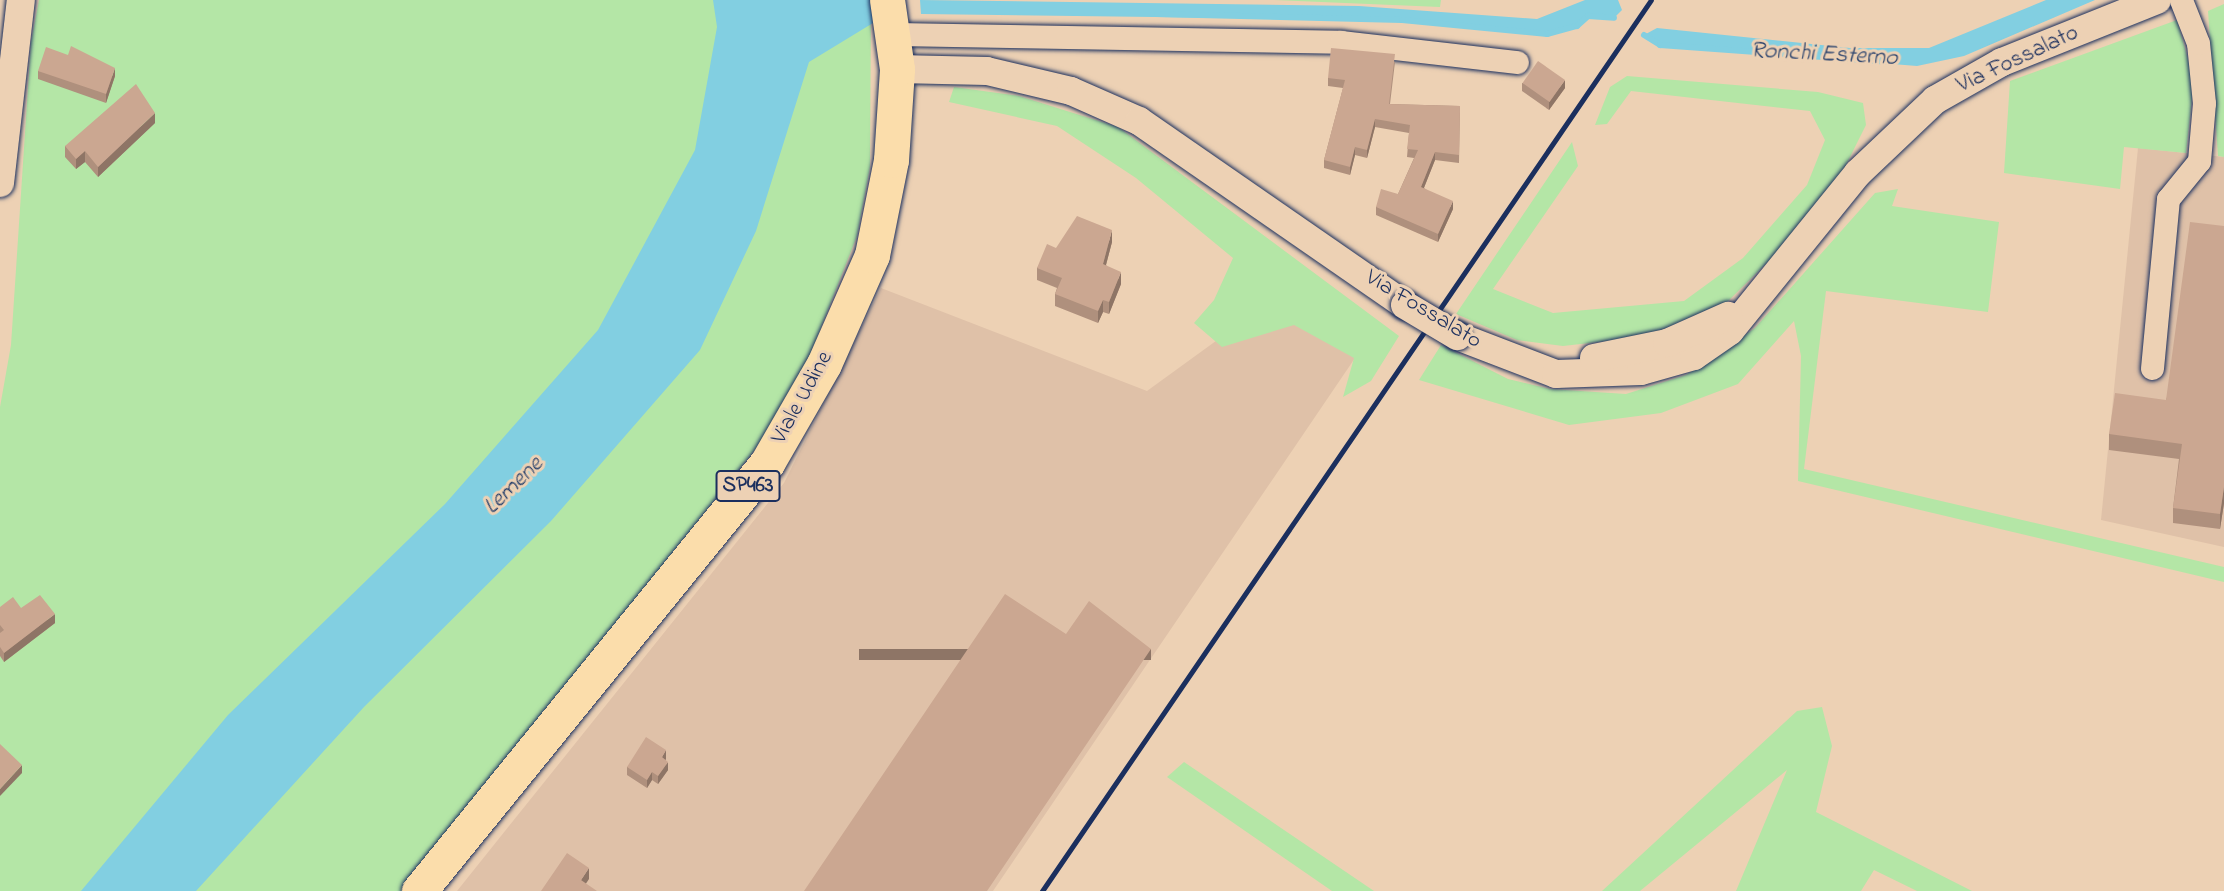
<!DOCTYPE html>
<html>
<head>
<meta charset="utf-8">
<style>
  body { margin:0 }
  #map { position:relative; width:2224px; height:891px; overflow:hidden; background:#edd1b4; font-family:"Indie Flower",sans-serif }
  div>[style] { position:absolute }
  .built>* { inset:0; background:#dfc1a8 }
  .green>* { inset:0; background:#b4e6a6 }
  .water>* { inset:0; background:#82cfe1 }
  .stream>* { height:6px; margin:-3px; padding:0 3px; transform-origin:3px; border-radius:3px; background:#82cfe1 }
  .roads { filter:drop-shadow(0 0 2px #1b2f5e) drop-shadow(0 0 2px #1b2f5e) }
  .minor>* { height:23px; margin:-11.5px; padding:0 11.5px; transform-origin:11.5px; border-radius:11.5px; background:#edd1b4 }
  .tertiary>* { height:28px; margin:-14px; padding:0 14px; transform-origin:14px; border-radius:14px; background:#edd1b4 }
  .primary>* { height:35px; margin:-17.5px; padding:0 17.5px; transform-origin:17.5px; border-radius:17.5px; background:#fbddab }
  .rail>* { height:5px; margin:-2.5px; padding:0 2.5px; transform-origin:2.5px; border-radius:2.5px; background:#1b2f5e }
  .bridges { filter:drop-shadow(0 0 2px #1b2f5e) drop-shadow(0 0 2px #1b2f5e) }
  .tertiary-bridge>* { height:28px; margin:-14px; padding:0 14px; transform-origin:14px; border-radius:14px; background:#edd1b4 }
  .wall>* { inset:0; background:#af907d }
  .shaded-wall>* { inset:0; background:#8e7566; transform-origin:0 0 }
  .building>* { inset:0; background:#cba791; transform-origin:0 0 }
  span { translate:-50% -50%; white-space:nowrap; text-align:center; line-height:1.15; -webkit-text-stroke:6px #edd1b4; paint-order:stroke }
  .shield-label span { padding:2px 5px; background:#edd1b4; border:2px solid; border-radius:5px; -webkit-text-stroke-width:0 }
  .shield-label { font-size:21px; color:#1b2f5e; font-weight:700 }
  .street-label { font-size:23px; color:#1b2f5e }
  .water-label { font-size:24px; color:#253f6b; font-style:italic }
</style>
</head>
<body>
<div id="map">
  <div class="built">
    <div style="clip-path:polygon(2138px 148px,2224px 157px,2224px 547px,2101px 520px)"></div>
    <div style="clip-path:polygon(881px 288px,1147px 391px,1278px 296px,1355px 358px,993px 891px,457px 891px,784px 483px)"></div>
  </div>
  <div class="green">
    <div style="clip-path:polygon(39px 0,871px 0,870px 167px,857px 236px,811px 353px,765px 437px,402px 891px,0 891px,0 407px,11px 345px,31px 42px)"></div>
    <div style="clip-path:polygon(1274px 0,1441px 0,1440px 7px)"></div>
    <div style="clip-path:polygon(2224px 4px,2224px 157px,2218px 156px,2208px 11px)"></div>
    <div style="clip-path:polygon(2177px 20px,2194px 81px,2186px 153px,2124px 147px,2120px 189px,2004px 173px,2010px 81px)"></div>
    <div style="clip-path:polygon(1627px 76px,1818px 92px,1863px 103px,1866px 125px,1841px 175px,1787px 243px,1723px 306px,1643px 337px,1563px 346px,1517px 340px,1456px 314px,1572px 142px,1578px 166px,1493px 289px,1553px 313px,1684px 301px,1743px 258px,1807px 185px,1825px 140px,1810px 111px,1631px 91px,1607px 124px,1595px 125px,1610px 87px)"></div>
    <div style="clip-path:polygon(954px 87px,1019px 96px,1118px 127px,1399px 336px,1371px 381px,1343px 397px,1354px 358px,1294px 325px,1222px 347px,1194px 323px,1214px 300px,1233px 258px,1136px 178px,1057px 126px,949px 102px)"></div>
    <div style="clip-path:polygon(1898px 189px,1892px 206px,1999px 222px,1988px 312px,1826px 291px,1804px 469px,2224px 567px,2224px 582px,1798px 481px,1801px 356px,1794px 321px,1738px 384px,1661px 413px,1569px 425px,1419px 380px,1441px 345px,1508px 379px,1550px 389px,1626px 394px,1686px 375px,1755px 328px,1875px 193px)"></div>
    <div style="clip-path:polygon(1822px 707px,1832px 746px,1816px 812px,1972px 891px,1917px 891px,1874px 870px,1861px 891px,1736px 891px,1787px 770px,1640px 891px,1602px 891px,1797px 711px)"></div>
    <div style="clip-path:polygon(1184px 762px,1374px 891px,1332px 891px,1167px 777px)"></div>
  </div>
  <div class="water">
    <div style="clip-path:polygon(713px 0,871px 0,873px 23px,809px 62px,756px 231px,700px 350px,551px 521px,364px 707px,196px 891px,81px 891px,228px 715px,445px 504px,598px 330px,695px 150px,717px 27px)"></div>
    <div style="clip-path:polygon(920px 0,1359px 6px,1537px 19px,1585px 0,1618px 0,1622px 10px,1614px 18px,1588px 16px,1577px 26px,1547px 34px,1402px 20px,921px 14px)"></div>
    <div style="clip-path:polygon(2046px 0,2095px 0,1964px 56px,1917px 66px,1660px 45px,1644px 35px,1657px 28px,1850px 48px,1929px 48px)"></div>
  </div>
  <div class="stream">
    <div style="left:1157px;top:14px;width:245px;rotate:1.4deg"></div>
    <div style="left:1402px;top:20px;width:146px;rotate:5.5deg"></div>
    <div style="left:1547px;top:34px;width:31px;rotate:-15deg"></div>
    <div style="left:1577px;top:26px;width:15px;rotate:-42deg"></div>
    <div style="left:1588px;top:16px;width:26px;rotate:4deg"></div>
    <div style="left:1644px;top:35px;width:19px;rotate:32deg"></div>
    <div style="left:1660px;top:45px;width:235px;rotate:4.2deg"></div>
  </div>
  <div class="roads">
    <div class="minor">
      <div style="left:893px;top:34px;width:448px;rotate:1deg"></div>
      <div style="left:1341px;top:42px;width:177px;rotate:6.5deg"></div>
      <div style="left:2152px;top:368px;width:170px;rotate:-84.6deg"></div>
      <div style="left:2168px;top:199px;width:49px;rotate:-50.8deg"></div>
      <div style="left:2199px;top:161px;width:58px;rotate:-85.1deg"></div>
      <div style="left:2204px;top:103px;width:60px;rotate:-95.7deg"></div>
      <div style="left:2198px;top:43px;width:46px;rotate:-111.6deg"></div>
    </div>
    <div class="tertiary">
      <div style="left:897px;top:69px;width:90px;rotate:1.3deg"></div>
      <div style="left:987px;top:71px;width:86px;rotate:13.4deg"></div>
      <div style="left:1071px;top:91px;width:74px;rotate:23.8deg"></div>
      <div style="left:1139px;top:121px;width:323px;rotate:34.7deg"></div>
      <div style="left:0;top:183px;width:184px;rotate:-83.5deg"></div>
      <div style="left:1457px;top:336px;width:106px;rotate:21deg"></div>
      <div style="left:1556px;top:374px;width:85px;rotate:-2deg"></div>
      <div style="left:1641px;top:371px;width:55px;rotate:-15.8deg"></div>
      <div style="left:1694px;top:356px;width:44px;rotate:-34.8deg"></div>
      <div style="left:1730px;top:331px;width:203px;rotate:-51deg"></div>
      <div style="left:1858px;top:173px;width:106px;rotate:-43.5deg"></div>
      <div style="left:1935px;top:100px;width:77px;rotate:-29.6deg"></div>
      <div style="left:2002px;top:62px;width:167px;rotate:-21.8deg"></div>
      <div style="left:1594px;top:358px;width:75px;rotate:-11.6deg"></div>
      <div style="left:1667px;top:343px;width:67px;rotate:-23.9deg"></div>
    </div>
    <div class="primary">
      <div style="left:419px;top:891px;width:552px;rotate:-50.89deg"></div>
      <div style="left:767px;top:463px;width:114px;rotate:-60.1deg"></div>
      <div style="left:824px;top:364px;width:119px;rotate:-66.2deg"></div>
      <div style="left:872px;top:255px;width:97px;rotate:-78.7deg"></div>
      <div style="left:891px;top:160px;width:91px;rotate:-86.2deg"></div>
      <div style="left:897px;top:69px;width:70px;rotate:-98.2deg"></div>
    </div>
  </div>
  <div class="rail">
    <div style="left:1042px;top:891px;width:1079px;rotate:-55.65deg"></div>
  </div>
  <div class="bridges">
    <div class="tertiary-bridge">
      <div style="left:1405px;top:305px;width:61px;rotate:30.8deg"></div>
    </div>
  </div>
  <div class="wall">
    <div style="clip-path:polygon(1395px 62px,1390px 104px,1460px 106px,1459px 163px,1435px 160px,1424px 188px,1453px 209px,1438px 242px,1376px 215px,1376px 207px,1398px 194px,1414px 158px,1407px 157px,1409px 133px,1375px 127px,1367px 158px,1355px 155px,1350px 175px,1324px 168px,1324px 160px,1343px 88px,1328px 86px,1328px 78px)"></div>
    <div style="clip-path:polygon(38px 71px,115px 76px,106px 103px,38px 79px)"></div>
    <div style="clip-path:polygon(1522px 83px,1565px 88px,1549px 110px,1522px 91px)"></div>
    <div style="clip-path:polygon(155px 123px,98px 177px,85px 162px,76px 169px,65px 157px,65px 146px)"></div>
    <div style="clip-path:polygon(2224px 226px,2224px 503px,2220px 529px,2173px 523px,2173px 508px,2179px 459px,2109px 450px,2109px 434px,2166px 400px)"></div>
    <div style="clip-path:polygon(1112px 242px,1106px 265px,1121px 284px,1109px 314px,1103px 312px,1098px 323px,1055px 306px,1055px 294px,1057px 288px,1037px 280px,1037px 268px,1056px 248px)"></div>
    <div style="clip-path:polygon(0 607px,21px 608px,55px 623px,4px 662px,0 656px)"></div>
    <div style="clip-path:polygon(666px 759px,665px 760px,668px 770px,658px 784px,652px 780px,647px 788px,627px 775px,627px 767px)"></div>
  </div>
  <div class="shaded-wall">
    <div style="clip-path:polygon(115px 68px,115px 76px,106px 103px,106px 94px)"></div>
    <div style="clip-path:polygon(1565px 80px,1565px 88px,1549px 110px,1549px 102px)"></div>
    <div style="clip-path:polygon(155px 113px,155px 123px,98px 177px,98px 167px)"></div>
    <div style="clip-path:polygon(1375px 119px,1375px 127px,1367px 158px,1367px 150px)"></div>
    <div style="clip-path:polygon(1355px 147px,1355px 155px,1350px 175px,1350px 167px)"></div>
    <div style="clip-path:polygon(85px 151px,85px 162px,76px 169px,76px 159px)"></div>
    <div style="clip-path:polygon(1435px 152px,1435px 160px,1421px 195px,1421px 187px)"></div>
    <div style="clip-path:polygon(1453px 201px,1453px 209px,1438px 242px,1438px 234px)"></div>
    <div style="clip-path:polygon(1112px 230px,1112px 242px,1103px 276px,1103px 264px)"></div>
    <div style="clip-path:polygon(1121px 272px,1121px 284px,1109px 314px,1109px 302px)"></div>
    <div style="clip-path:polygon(1103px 300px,1103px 312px,1098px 323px,1098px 311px)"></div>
    <div style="clip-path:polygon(2224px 487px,2224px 503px,2220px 529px,2220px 514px)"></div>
    <div style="clip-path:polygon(55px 614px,55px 623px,4px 662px,4px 653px)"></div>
    <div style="left:1151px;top:649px;width:11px;height:292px;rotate:90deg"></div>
    <div style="clip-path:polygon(666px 750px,666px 759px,662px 766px,662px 757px)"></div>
    <div style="clip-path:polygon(668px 762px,668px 770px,658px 784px,658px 776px)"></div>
    <div style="clip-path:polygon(22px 765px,22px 773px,0 796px,0 789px)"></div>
    <div style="clip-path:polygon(652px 772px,652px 780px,647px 788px,647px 780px)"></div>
    <div style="clip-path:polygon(589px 868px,589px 879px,581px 891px,581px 880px)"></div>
  </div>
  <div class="building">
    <div style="clip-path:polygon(71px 46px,115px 68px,106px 94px,38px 71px,46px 47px,68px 55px)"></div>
    <div style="clip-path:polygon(1331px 48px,1395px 54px,1389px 104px,1460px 106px,1459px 155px,1435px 152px,1421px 187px,1453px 201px,1438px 234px,1376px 207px,1381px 189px,1398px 194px,1418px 150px,1407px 149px,1410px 125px,1375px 119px,1367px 150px,1355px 147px,1350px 167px,1324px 160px,1345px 80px,1328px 78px)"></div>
    <div style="left:1538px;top:61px;width:33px;height:27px;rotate:35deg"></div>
    <div style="clip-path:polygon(136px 84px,155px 113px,98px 167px,85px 151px,76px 159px,65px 146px)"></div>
    <div style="clip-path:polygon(1077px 216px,1112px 230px,1103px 264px,1121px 272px,1109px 302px,1103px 300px,1098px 311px,1055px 294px,1062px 278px,1037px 268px,1047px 244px,1056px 248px)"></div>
    <div style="clip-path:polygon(2190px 222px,2224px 226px,2224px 487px,2220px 514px,2173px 508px,2182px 444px,2109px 434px,2115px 393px,2166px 400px)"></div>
    <div style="clip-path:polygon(1005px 594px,1066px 634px,1089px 601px,1151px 649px,987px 891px,804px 891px)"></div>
    <div style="clip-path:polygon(40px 595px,55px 614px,4px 653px,0 647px,0 633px,4px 630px,0 625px,0 607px,13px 597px,21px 608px)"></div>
    <div style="clip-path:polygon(646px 737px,666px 750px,662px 757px,668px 762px,658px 776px,652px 772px,647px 780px,627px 767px)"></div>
    <div style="clip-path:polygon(0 744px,22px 765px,0 789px)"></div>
    <div style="clip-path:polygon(567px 853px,589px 868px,581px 880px,597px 891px,541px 891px)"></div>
  </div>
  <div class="shield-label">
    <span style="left:748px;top:486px">SP463</span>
  </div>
  <div class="street-label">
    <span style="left:2018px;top:60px;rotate:-25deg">Via Fossalato</span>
    <span style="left:1423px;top:310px;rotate:31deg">Via Fossalato</span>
    <span style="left:803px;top:398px;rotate:-61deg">Viale Udine</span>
  </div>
  <div class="water-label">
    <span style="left:1824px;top:55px;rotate:3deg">Ronchi Esterno</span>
    <span style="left:514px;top:486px;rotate:-44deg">Lemene</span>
  </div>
</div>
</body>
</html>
